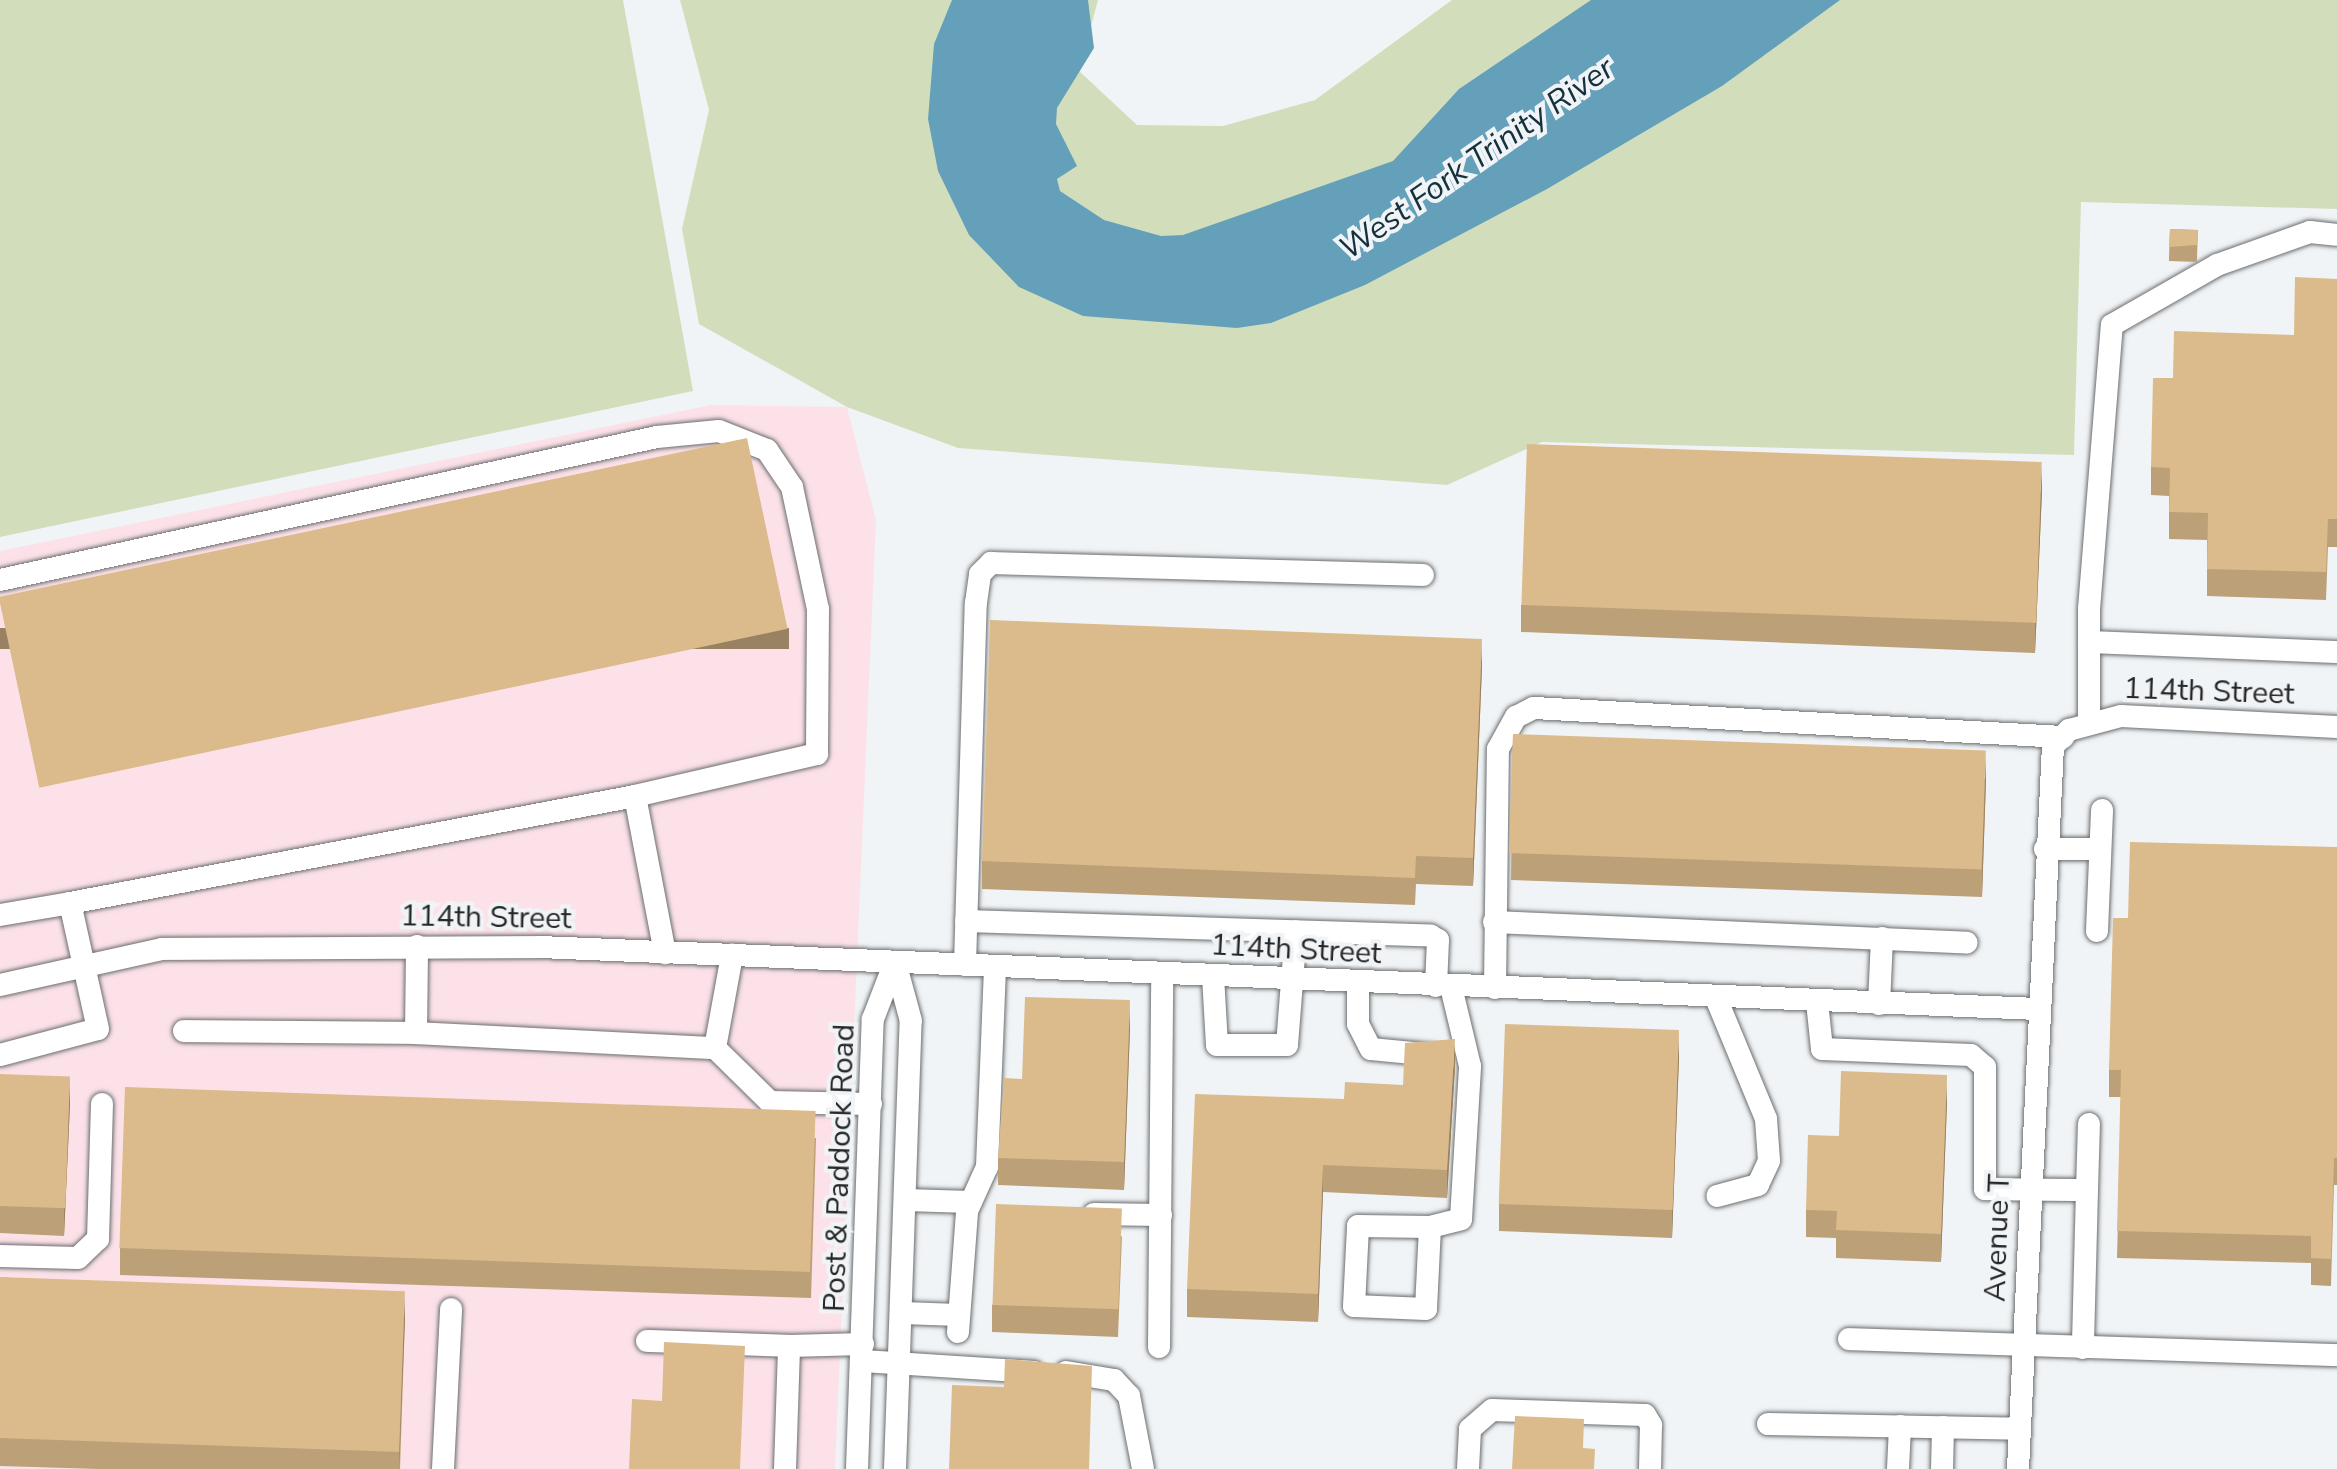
<!DOCTYPE html>
<html>
<head>
<meta charset="utf-8">
<style>
  body { margin:0 }
  #map { position:relative; width:2337px; height:1469px; overflow:hidden; background:#f1f4f6; font-family:"Nunito Sans",sans-serif }
  div>[style] { position:absolute }
  .industrial>* { inset:0; background:#fce2e8 }
  .green>* { inset:0; background:#d2debb }
  .water>* { inset:0; background:#65a0ba }
  .roads { filter:drop-shadow(0 0 2px #6b6e70) drop-shadow(0 0 2px #6b6e70) }
  .minor>* { height:22px; margin:-11px; padding:0 11px; transform-origin:11px; border-radius:11px; background:#fff }
  .wall>* { inset:0; background:#bca078; transform-origin:0 0 }
  .shaded-wall>* { inset:0; background:#998261; transform-origin:0 0 }
  .building>* { inset:0; background:#dbba8b; transform-origin:0 0 }
  span { translate:-50% -50%; white-space:nowrap; text-align:center; line-height:1.15; -webkit-text-stroke:8px #f1f4f6; paint-order:stroke }
  .street-label { font-size:30px; color:#262728 }
  .water-label { font-size:32px; color:#14313d; font-style:italic }
</style>
</head>
<body>
<div id="map">
  <div class="industrial">
    <div style="clip-path:polygon(711px 405px,847px 407px,876px 520px,835px 1469px,0 1469px,0 551px)"></div>
  </div>
  <div class="green">
    <div style="clip-path:polygon(0 0,623px 0,693px 391px,0 537px)"></div>
    <div style="clip-path:polygon(680px 0,1098px 0,1079px 71px,1137px 125px,1223px 126px,1315px 100px,1452px 0,2337px 0,2337px 209px,2081px 202px,2074px 455px,1542px 442px,1447px 485px,958px 448px,847px 407px,699px 324px,682px 229px,709px 110px)"></div>
  </div>
  <div class="water">
    <div style="clip-path:polygon(952px 0,1088px 0,1094px 48px,1057px 108px,1056px 124px,1077px 166px,1057px 179px,1060px 191px,1104px 220px,1161px 236px,1183px 235px,1393px 161px,1459px 89px,1591px 0,1840px 0,1722px 86px,1547px 189px,1365px 285px,1271px 323px,1237px 328px,1083px 316px,1019px 287px,969px 235px,938px 171px,928px 119px,934px 44px)"></div>
  </div>
  <div class="roads">
    <div class="minor">
      <div style="left:0;top:580px;width:672px;rotate:-12.28deg"></div>
      <div style="left:657px;top:437px;width:62px;rotate:-5.5deg"></div>
      <div style="left:719px;top:431px;width:52px;rotate:21.6deg"></div>
      <div style="left:767px;top:450px;width:45px;rotate:56deg"></div>
      <div style="left:792px;top:487px;width:125px;rotate:78deg"></div>
      <div style="left:818px;top:609px;width:145px;rotate:90.4deg"></div>
      <div style="left:817px;top:754px;width:187px;rotate:167deg"></div>
      <div style="left:2089px;top:642px;width:248px;rotate:2.3deg"></div>
      <div style="left:2089px;top:724px;width:115px;rotate:-90deg"></div>
      <div style="left:2089px;top:609px;width:285px;rotate:-85.4deg"></div>
      <div style="left:2112px;top:325px;width:121px;rotate:-29.7deg"></div>
      <div style="left:2217px;top:265px;width:99px;rotate:-19.5deg"></div>
      <div style="left:2310px;top:232px;width:27px;rotate:6deg"></div>
      <div style="left:2045px;top:849px;width:55px"></div>
      <div style="left:0;top:915px;width:71px;rotate:-9.7deg"></div>
      <div style="left:966px;top:921px;width:465px;rotate:1.8deg"></div>
      <div style="left:1431px;top:936px;width:8px;rotate:30deg"></div>
      <div style="left:1438px;top:940px;width:46px;rotate:92.5deg"></div>
      <div style="left:1494px;top:922px;width:473px;rotate:2.5deg"></div>
      <div style="left:2097px;top:931px;width:121px;rotate:-87.6deg"></div>
      <div style="left:965px;top:965px;width:362px;rotate:-88.3deg"></div>
      <div style="left:976px;top:603px;width:29px;rotate:-82deg"></div>
      <div style="left:980px;top:574px;width:16px;rotate:-45deg"></div>
      <div style="left:991px;top:563px;width:432px;rotate:1.6deg"></div>
      <div style="left:1213px;top:976px;width:69px;rotate:86.7deg"></div>
      <div style="left:1217px;top:1045px;width:70px"></div>
      <div style="left:1287px;top:1045px;width:114px;rotate:-85.5deg"></div>
      <div style="left:1358px;top:982px;width:42px;rotate:90deg"></div>
      <div style="left:1358px;top:1024px;width:28px;rotate:63deg"></div>
      <div style="left:1371px;top:1049px;width:62px;rotate:5.5deg"></div>
      <div style="left:0;top:985px;width:166px;rotate:-12.5deg"></div>
      <div style="left:162px;top:949px;width:378px;rotate:-0.3deg"></div>
      <div style="left:540px;top:947px;width:1498px;rotate:2.37deg"></div>
      <div style="left:1495px;top:988px;width:239px;rotate:-89.3deg"></div>
      <div style="left:1498px;top:749px;width:37px;rotate:-61deg"></div>
      <div style="left:1516px;top:717px;width:20px;rotate:-27deg"></div>
      <div style="left:1534px;top:708px;width:530px;rotate:3.14deg"></div>
      <div style="left:1716px;top:998px;width:131px;rotate:67.5deg"></div>
      <div style="left:1766px;top:1119px;width:42px;rotate:85.9deg"></div>
      <div style="left:1769px;top:1161px;width:26px;rotate:115deg"></div>
      <div style="left:1758px;top:1185px;width:42px;rotate:165deg"></div>
      <div style="left:1817px;top:1002px;width:47px;rotate:83.9deg"></div>
      <div style="left:1822px;top:1049px;width:149px;rotate:2.3deg"></div>
      <div style="left:1971px;top:1055px;width:18px;rotate:41deg"></div>
      <div style="left:1985px;top:1067px;width:122px;rotate:90deg"></div>
      <div style="left:1985px;top:1189px;width:102px;rotate:0.6deg"></div>
      <div style="left:2087px;top:1190px;width:158px;rotate:91.5deg"></div>
      <div style="left:1879px;top:1004px;width:66px;rotate:-87.4deg"></div>
      <div style="left:184px;top:1031px;width:232px;rotate:0.5deg"></div>
      <div style="left:416px;top:1033px;width:87px;rotate:-89.3deg"></div>
      <div style="left:416px;top:1033px;width:299px;rotate:2.9deg"></div>
      <div style="left:715px;top:1048px;width:95px;rotate:-79.6deg"></div>
      <div style="left:715px;top:1048px;width:77px;rotate:44.5deg"></div>
      <div style="left:770px;top:1102px;width:101px;rotate:1.1deg"></div>
      <div style="left:0;top:1055px;width:101px;rotate:-14.9deg"></div>
      <div style="left:98px;top:1029px;width:129px;rotate:-102.5deg"></div>
      <div style="left:70px;top:903px;width:575px;rotate:-10.72deg"></div>
      <div style="left:635px;top:796px;width:160px;rotate:79.2deg"></div>
      <div style="left:2087px;top:1190px;width:66px;rotate:-88.3deg"></div>
      <div style="left:905px;top:1200px;width:66px;rotate:1.7deg"></div>
      <div style="left:1094px;top:1214px;width:67px;rotate:0.9deg"></div>
      <div style="left:1430px;top:1227px;width:82px;rotate:92.8deg"></div>
      <div style="left:1426px;top:1309px;width:72px;rotate:-177.6deg"></div>
      <div style="left:1354px;top:1306px;width:80px;rotate:-87.1deg"></div>
      <div style="left:1358px;top:1226px;width:72px;rotate:0.8deg"></div>
      <div style="left:1430px;top:1227px;width:32px;rotate:-14deg"></div>
      <div style="left:1461px;top:1219px;width:153px;rotate:-86.6deg"></div>
      <div style="left:1470px;top:1066px;width:81px;rotate:-103.5deg"></div>
      <div style="left:0;top:1256px;width:78px;rotate:1.5deg"></div>
      <div style="left:78px;top:1258px;width:28px;rotate:-44deg"></div>
      <div style="left:98px;top:1239px;width:135px;rotate:-88.3deg"></div>
      <div style="left:902px;top:1313px;width:57px;rotate:2deg"></div>
      <div style="left:958px;top:1332px;width:121px;rotate:-85.7deg"></div>
      <div style="left:967px;top:1211px;width:48px;rotate:-65.6deg"></div>
      <div style="left:987px;top:1167px;width:200px;rotate:-87.7deg"></div>
      <div style="left:1849px;top:1339px;width:488px;rotate:1.9deg"></div>
      <div style="left:647px;top:1341px;width:142px;rotate:2deg"></div>
      <div style="left:1159px;top:1347px;width:373px;rotate:-89.5deg"></div>
      <div style="left:863px;top:1361px;width:171px;rotate:3.7deg"></div>
      <div style="left:1066px;top:1372px;width:49px;rotate:9.5deg"></div>
      <div style="left:1114px;top:1380px;width:22px;rotate:47deg"></div>
      <div style="left:1129px;top:1396px;width:74px;rotate:79.1deg"></div>
      <div style="left:1768px;top:1424px;width:252px;rotate:1.1deg"></div>
      <div style="left:443px;top:1469px;width:160px;rotate:-87.1deg"></div>
      <div style="left:785px;top:1469px;width:123px;rotate:-88.1deg"></div>
      <div style="left:789px;top:1346px;width:74px;rotate:-1.5deg"></div>
      <div style="left:857px;top:1469px;width:450px;rotate:-88deg"></div>
      <div style="left:873px;top:1019px;width:61px;rotate:-68.9deg"></div>
      <div style="left:895px;top:1469px;width:448px;rotate:-88deg"></div>
      <div style="left:911px;top:1021px;width:61px;rotate:-105.2deg"></div>
      <div style="left:1468px;top:1469px;width:40px;rotate:-87.1deg"></div>
      <div style="left:1470px;top:1429px;width:29px;rotate:-41deg"></div>
      <div style="left:1492px;top:1410px;width:153px;rotate:1.9deg"></div>
      <div style="left:1645px;top:1415px;width:12px;rotate:59deg"></div>
      <div style="left:1651px;top:1425px;width:44px;rotate:91.3deg"></div>
      <div style="left:1898px;top:1469px;width:43px;rotate:-87.3deg"></div>
      <div style="left:1942px;top:1469px;width:42px;rotate:-88.6deg"></div>
      <div style="left:2018px;top:1469px;width:724px;rotate:-87.23deg"></div>
      <div style="left:2053px;top:746px;width:23px;rotate:-45deg"></div>
      <div style="left:2069px;top:730px;width:54px;rotate:-15.1deg"></div>
      <div style="left:2121px;top:716px;width:216px;rotate:2.9deg"></div>
    </div>
  </div>
  <div class="wall">
    <div style="left:2170px;top:229px;width:28px;height:32px;rotate:2deg"></div>
    <div style="clip-path:polygon(2337px 279px,2337px 547px,2328px 547px,2326px 600px,2207px 596px,2207px 540px,2169px 539px,2169px 496px,2151px 495px,2151px 467px,2173px 378px,2294px 335px)"></div>
    <div style="clip-path:polygon(2042px 491px,2035px 653px,1521px 632px,1521px 605px)"></div>
    <div style="clip-path:polygon(1482px 667px,1473px 886px,1416px 884px,1415px 905px,982px 889px,982px 861px)"></div>
    <div style="clip-path:polygon(1513px 734px,1986px 779px,1982px 897px,1511px 880px)"></div>
    <div style="clip-path:polygon(2337px 847px,2337px 1185px,2334px 1185px,2331px 1286px,2311px 1285px,2311px 1263px,2117px 1258px,2121px 1097px,2109px 1097px,2109px 1070px,2128px 918px)"></div>
    <div style="clip-path:polygon(1130px 1028px,1124px 1190px,998px 1185px,998px 1158px,1022px 1079px)"></div>
    <div style="clip-path:polygon(1679px 1058px,1672px 1238px,1499px 1231px,1499px 1204px)"></div>
    <div style="clip-path:polygon(1455px 1067px,1447px 1198px,1323px 1192px,1318px 1322px,1187px 1317px,1187px 1289px,1344px 1099px,1403px 1085px)"></div>
    <div style="clip-path:polygon(0 1074px,70px 1104px,64px 1236px,0 1233px)"></div>
    <div style="clip-path:polygon(1947px 1102px,1941px 1262px,1836px 1258px,1836px 1238px,1806px 1237px,1806px 1210px,1839px 1136px)"></div>
    <div style="clip-path:polygon(816px 1138px,811px 1298px,120px 1275px,120px 1248px)"></div>
    <div style="clip-path:polygon(1122px 1236px,1118px 1337px,992px 1332px,992px 1305px)"></div>
    <div style="clip-path:polygon(0 1277px,405px 1318px,400px 1469px,98px 1469px,0 1466px)"></div>
  </div>
  <div class="shaded-wall">
    <div style="clip-path:polygon(2042px 464px,2042px 491px,2035px 653px,2035px 625px)"></div>
    <div style="left:789px;top:628px;width:21px;height:808px;rotate:90deg"></div>
    <div style="clip-path:polygon(1482px 639px,1482px 667px,1473px 886px,1473px 858px)"></div>
    <div style="clip-path:polygon(1986px 751px,1986px 779px,1982px 897px,1982px 870px)"></div>
    <div style="clip-path:polygon(1130px 1000px,1130px 1028px,1124px 1190px,1124px 1162px)"></div>
    <div style="clip-path:polygon(1679px 1030px,1679px 1058px,1672px 1238px,1672px 1210px)"></div>
    <div style="clip-path:polygon(1455px 1039px,1455px 1067px,1447px 1198px,1447px 1170px)"></div>
    <div style="clip-path:polygon(1947px 1075px,1947px 1102px,1941px 1262px,1941px 1234px)"></div>
    <div style="clip-path:polygon(70px 1077px,70px 1104px,64px 1236px,64px 1208px)"></div>
    <div style="clip-path:polygon(1323px 1165px,1323px 1192px,1318px 1322px,1318px 1294px)"></div>
    <div style="clip-path:polygon(405px 1291px,405px 1318px,399px 1469px,399px 1452px)"></div>
  </div>
  <div class="building">
    <div style="clip-path:polygon(2170px 229px,2198px 230px,2197px 245px,2169px 247px)"></div>
    <div style="clip-path:polygon(2295px 277px,2337px 279px,2337px 519px,2328px 519px,2326px 572px,2207px 569px,2208px 513px,2169px 512px,2170px 468px,2151px 467px,2153px 378px,2173px 378px,2174px 331px,2294px 335px)"></div>
    <div style="left:747px;top:438px;width:195px;height:765px;rotate:78deg"></div>
    <div style="left:1527px;top:444px;width:515px;height:161px;rotate:2deg"></div>
    <div style="clip-path:polygon(990px 620px,1482px 639px,1473px 858px,1416px 856px,1415px 878px,982px 861px)"></div>
    <div style="left:1513px;top:734px;width:473px;height:119px;rotate:2deg"></div>
    <div style="clip-path:polygon(2130px 842px,2337px 847px,2337px 1158px,2334px 1158px,2331px 1259px,2311px 1258px,2311px 1236px,2117px 1231px,2121px 1070px,2109px 1070px,2113px 918px,2128px 918px)"></div>
    <div style="clip-path:polygon(1025px 997px,1130px 1000px,1124px 1162px,998px 1158px,1004px 1078px,1022px 1079px)"></div>
    <div style="left:1505px;top:1024px;width:174px;height:180px;rotate:2deg"></div>
    <div style="clip-path:polygon(1455px 1039px,1447px 1170px,1323px 1165px,1318px 1294px,1187px 1289px,1195px 1094px,1344px 1099px,1345px 1082px,1403px 1085px,1405px 1043px)"></div>
    <div style="clip-path:polygon(1841px 1071px,1947px 1075px,1941px 1234px,1836px 1230px,1837px 1211px,1806px 1210px,1808px 1135px,1839px 1136px)"></div>
    <div style="left:0;top:1074px;width:70px;height:132px;rotate:2deg"></div>
    <div style="left:125px;top:1087px;width:691px;height:161px;rotate:2deg"></div>
    <div style="left:996px;top:1204px;width:126px;height:101px;rotate:2deg"></div>
    <div style="left:0;top:1277px;width:405px;height:161px;rotate:2deg"></div>
    <div style="clip-path:polygon(664px 1342px,745px 1346px,740px 1469px,629px 1469px,632px 1399px,662px 1401px)"></div>
    <div style="clip-path:polygon(1005px 1359px,1092px 1366px,1089px 1469px,949px 1469px,952px 1385px,1004px 1387px)"></div>
    <div style="clip-path:polygon(1515px 1416px,1584px 1419px,1583px 1448px,1595px 1449px,1594px 1469px,1512px 1469px)"></div>
  </div>
  <div class="street-label">
    <span style="left:2209px;top:692px;rotate:2deg">114th Street</span>
    <span style="left:486px;top:918px;rotate:1deg">114th Street</span>
    <span style="left:1296px;top:950px;rotate:3deg">114th Street</span>
    <span style="left:840px;top:1168px;rotate:-88deg">Post &amp; Paddock Road</span>
    <span style="left:1998px;top:1238px;rotate:-88deg">Avenue T</span>
  </div>
  <div class="water-label">
    <span style="left:1477px;top:159px;rotate:-35deg">West Fork Trinity River</span>
  </div>
</div>
</body>
</html>
